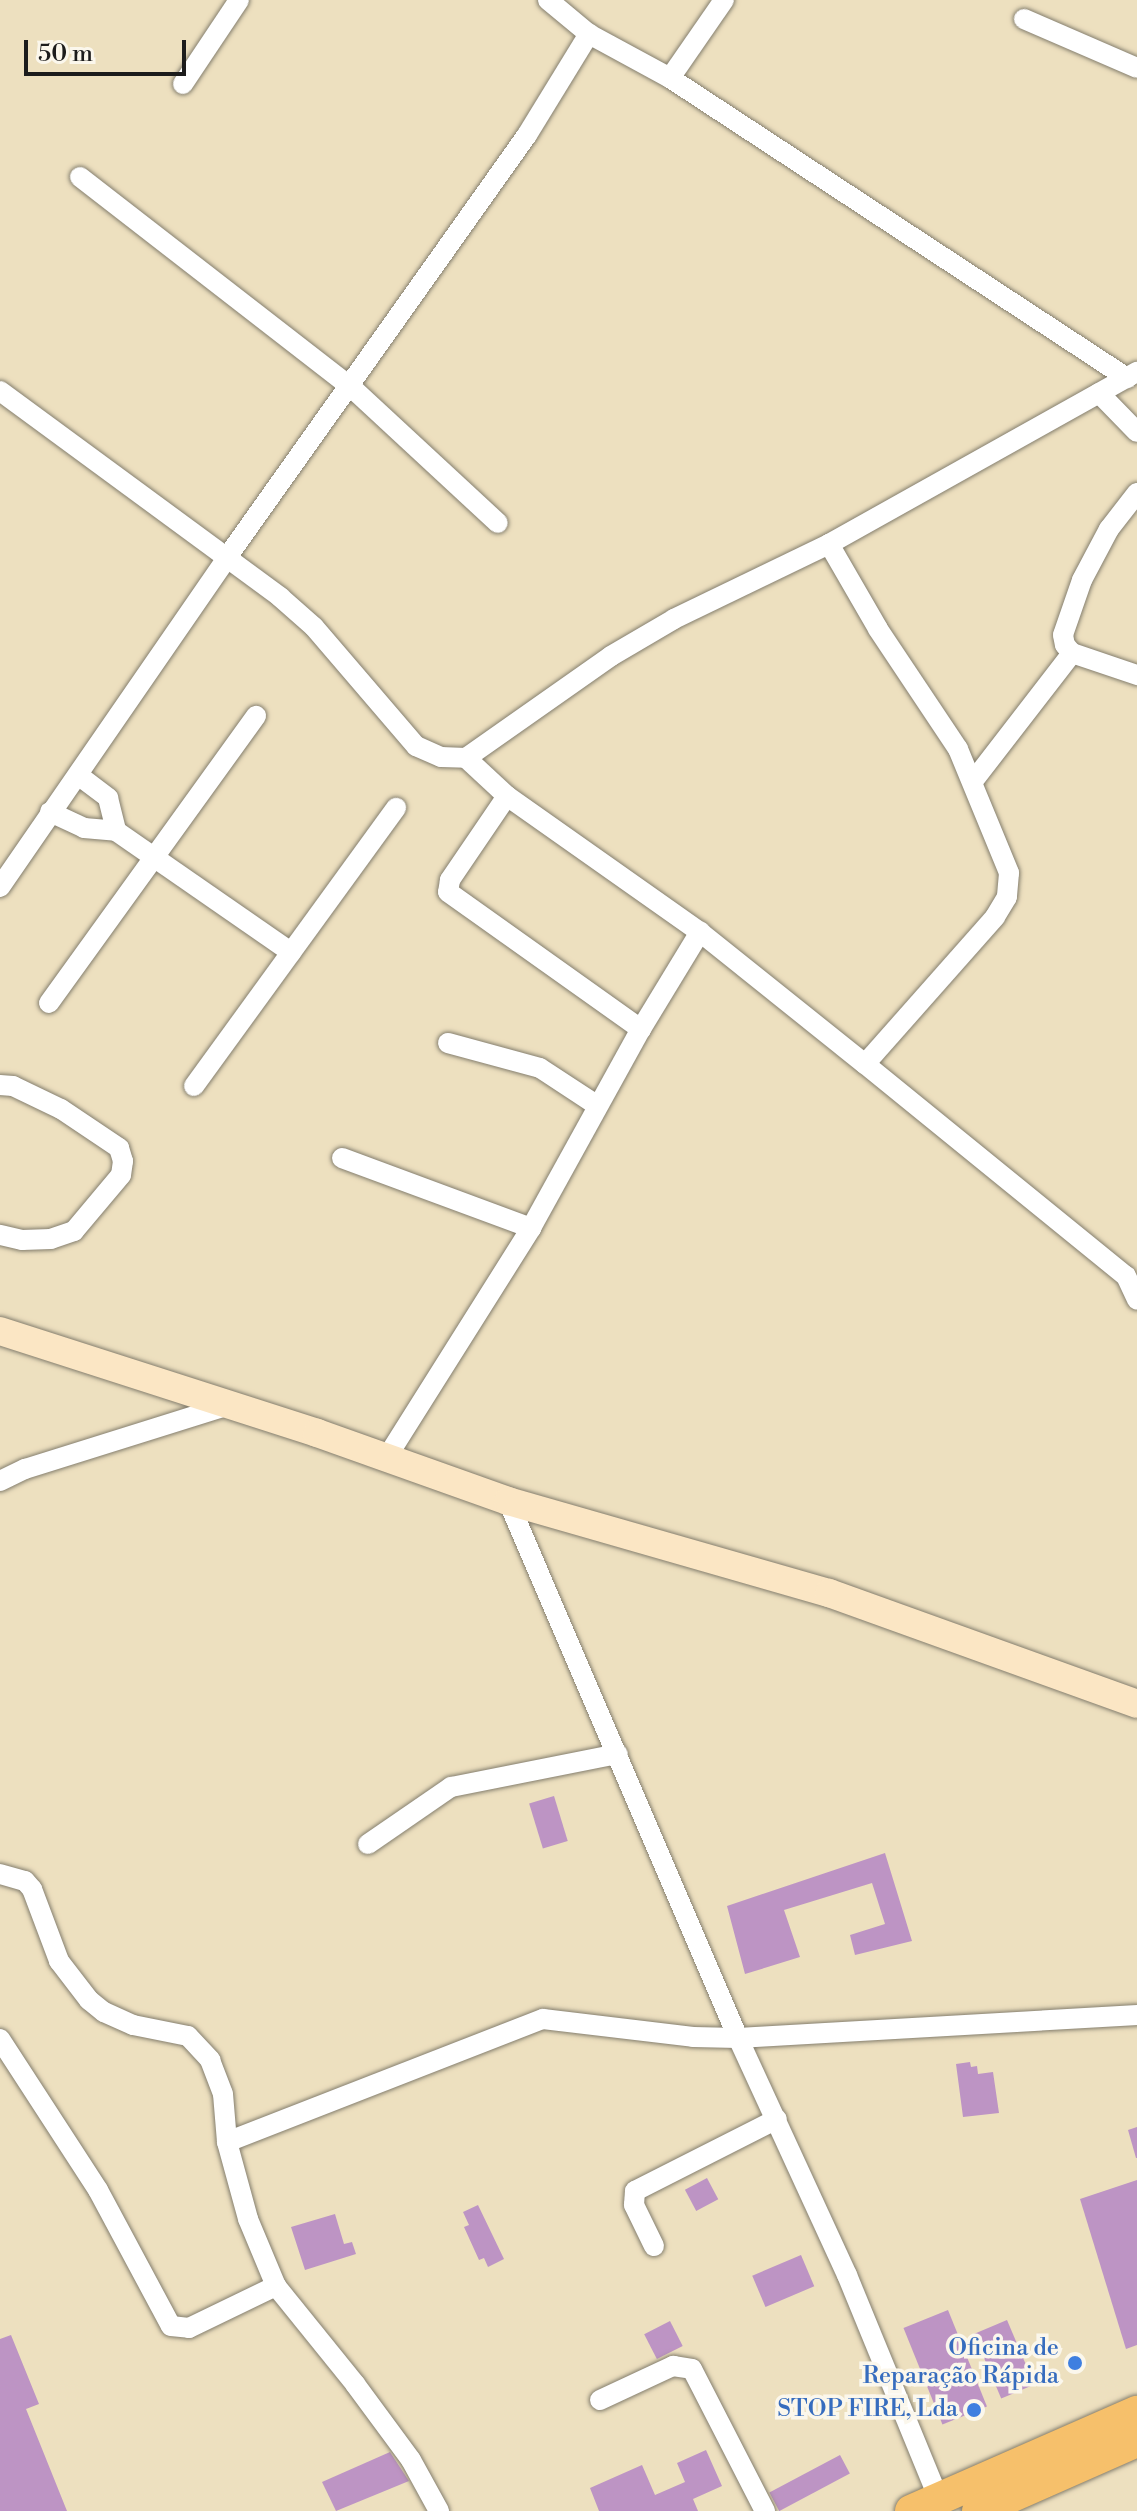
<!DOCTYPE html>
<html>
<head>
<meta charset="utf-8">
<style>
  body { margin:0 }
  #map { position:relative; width:1137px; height:2511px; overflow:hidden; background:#ede0bf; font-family:"Libre Bodoni",serif }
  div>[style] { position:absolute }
  .building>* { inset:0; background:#bd94c4; transform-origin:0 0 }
  .roads { filter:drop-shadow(0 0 2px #847e6e) drop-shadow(0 0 2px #847e6e) }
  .street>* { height:20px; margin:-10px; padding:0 10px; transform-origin:10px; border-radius:10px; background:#fff }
  .secondary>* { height:28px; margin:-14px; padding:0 14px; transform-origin:14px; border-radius:14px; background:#fbe6c4 }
  .primary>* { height:32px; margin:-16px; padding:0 16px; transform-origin:16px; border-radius:16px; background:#f6c06b }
  .dots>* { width:22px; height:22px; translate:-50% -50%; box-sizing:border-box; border:4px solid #fbf7ec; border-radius:50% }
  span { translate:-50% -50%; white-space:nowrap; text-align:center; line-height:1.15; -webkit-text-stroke:7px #fbf7ec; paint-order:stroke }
  .shop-label { font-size:24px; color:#366cbe }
  .right { translate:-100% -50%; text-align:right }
  .scale { position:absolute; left:24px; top:40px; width:162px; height:36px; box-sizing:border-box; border:4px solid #1c1c1c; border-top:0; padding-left:10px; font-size:24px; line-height:28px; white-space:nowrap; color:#1c1c1c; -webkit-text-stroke:6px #fbf7ec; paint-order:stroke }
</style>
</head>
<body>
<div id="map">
  <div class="building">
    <div style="left:554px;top:1796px;width:47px;height:26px;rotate:73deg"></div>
    <div style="clip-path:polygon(885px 1853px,912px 1941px,855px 1955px,850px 1935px,885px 1924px,872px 1883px,784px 1910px,800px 1957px,745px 1974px,727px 1906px)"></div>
    <div style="clip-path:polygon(970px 2062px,971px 2067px,977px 2066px,978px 2074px,993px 2072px,999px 2113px,963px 2117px,956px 2064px)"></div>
    <div style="clip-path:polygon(1137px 2127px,1137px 2158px,1136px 2158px,1128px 2130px)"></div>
    <div style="left:707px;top:2178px;width:24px;height:25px;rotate:62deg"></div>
    <div style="clip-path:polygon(1137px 2180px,1137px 2345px,1126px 2349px,1080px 2199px)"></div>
    <div style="clip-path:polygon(478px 2205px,504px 2259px,488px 2267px,484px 2258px,479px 2260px,464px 2227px,469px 2225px,463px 2212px)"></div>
    <div style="clip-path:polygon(335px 2214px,344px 2244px,352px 2242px,356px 2254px,305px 2270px,291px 2227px)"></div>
    <div style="left:801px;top:2255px;width:34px;height:53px;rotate:67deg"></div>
    <div style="left:948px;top:2310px;width:104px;height:48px;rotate:68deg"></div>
    <div style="left:1007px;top:2320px;width:70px;height:36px;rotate:67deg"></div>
    <div style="left:670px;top:2321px;width:28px;height:29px;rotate:63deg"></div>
    <div style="clip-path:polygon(11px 2335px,39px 2404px,26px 2409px,67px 2511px,0 2511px,0 2339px)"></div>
    <div style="clip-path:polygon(706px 2450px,722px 2486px,693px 2499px,698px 2511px,599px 2511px,590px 2488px,642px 2465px,655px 2495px,685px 2482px,677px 2463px)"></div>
    <div style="clip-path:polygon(390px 2452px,409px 2481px,336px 2511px,322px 2482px)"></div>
    <div style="left:840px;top:2455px;width:21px;height:80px;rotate:62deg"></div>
  </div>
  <div class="roads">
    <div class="street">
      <div style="left:548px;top:0;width:53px;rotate:39.7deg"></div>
      <div style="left:589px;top:34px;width:92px;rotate:28.5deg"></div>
      <div style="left:670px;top:78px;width:547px;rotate:33.28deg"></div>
      <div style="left:1024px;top:19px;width:123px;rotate:23.4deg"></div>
      <div style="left:670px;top:78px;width:95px;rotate:-55.3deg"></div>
      <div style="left:183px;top:84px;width:101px;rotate:-56.3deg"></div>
      <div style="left:80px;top:177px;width:343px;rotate:37.8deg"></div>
      <div style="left:351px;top:387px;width:200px;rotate:42.8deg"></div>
      <div style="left:0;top:391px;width:348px;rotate:36.3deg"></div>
      <div style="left:280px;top:597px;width:45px;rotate:41.4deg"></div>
      <div style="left:314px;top:627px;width:157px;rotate:49.4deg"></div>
      <div style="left:416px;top:746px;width:27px;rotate:24deg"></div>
      <div style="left:441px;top:757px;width:25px;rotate:2deg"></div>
      <div style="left:466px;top:758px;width:177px;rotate:-35.1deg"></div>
      <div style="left:611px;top:656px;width:73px;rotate:-30.4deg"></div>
      <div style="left:674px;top:619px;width:172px;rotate:-25.8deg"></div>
      <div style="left:829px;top:544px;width:353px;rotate:-29.2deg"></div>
      <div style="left:1099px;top:393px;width:54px;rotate:45.7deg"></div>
      <div style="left:1137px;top:493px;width:46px;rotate:127.9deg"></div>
      <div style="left:1109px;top:529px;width:58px;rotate:117.9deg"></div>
      <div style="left:1082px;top:580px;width:58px;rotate:109.1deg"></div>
      <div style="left:1063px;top:635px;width:10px;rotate:79deg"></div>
      <div style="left:1065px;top:645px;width:11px;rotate:49deg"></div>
      <div style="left:1072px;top:653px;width:69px;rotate:18.7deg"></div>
      <div style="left:829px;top:544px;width:98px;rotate:60deg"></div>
      <div style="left:878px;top:629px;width:144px;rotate:56.3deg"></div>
      <div style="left:958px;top:749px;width:134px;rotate:67.6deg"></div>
      <div style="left:1009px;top:873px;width:24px;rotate:95deg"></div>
      <div style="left:1007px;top:897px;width:23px;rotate:121deg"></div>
      <div style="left:995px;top:917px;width:196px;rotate:131.5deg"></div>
      <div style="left:466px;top:758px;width:56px;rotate:42.8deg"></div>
      <div style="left:507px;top:796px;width:236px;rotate:35.2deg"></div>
      <div style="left:700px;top:932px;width:211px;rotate:38.7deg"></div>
      <div style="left:865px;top:1064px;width:336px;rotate:39.1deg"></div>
      <div style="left:1126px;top:1276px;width:26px;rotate:65deg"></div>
      <div style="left:78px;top:775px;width:38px;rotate:37deg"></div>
      <div style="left:108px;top:798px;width:34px;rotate:76deg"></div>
      <div style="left:974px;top:780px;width:160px;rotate:-52.3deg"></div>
      <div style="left:507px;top:796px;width:102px;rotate:124.2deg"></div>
      <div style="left:450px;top:880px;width:12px;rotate:99deg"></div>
      <div style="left:448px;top:892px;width:237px;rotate:35.4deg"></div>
      <div style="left:50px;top:812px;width:38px;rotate:25deg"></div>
      <div style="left:84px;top:828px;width:32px;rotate:5deg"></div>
      <div style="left:116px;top:831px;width:213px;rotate:34.7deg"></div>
      <div style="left:0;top:887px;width:402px;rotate:-55.4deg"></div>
      <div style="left:228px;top:556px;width:516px;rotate:-54.62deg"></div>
      <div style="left:527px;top:135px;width:119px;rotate:-58.5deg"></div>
      <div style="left:49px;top:1003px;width:354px;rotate:-54.2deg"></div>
      <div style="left:448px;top:1043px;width:95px;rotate:15.2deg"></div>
      <div style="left:540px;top:1068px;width:69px;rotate:33.2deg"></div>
      <div style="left:0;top:1085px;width:13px;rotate:4deg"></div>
      <div style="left:13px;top:1086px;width:53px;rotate:25.6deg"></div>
      <div style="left:61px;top:1109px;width:70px;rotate:33.9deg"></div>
      <div style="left:119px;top:1148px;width:14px;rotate:73deg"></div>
      <div style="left:123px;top:1161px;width:14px;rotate:98deg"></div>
      <div style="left:121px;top:1175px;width:73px;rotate:130deg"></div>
      <div style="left:74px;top:1231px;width:24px;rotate:161deg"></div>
      <div style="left:51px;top:1239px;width:29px;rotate:178deg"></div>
      <div style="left:22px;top:1240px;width:23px;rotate:-167deg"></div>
      <div style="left:194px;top:1086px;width:344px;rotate:-54deg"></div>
      <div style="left:342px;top:1158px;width:202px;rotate:20.3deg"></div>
      <div style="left:387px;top:1457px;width:271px;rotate:-57.8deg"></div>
      <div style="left:531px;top:1228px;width:227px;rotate:-61.1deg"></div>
      <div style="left:641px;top:1029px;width:114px;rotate:-58.7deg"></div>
      <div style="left:0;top:1481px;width:28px;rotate:-26deg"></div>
      <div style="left:25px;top:1469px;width:214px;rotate:-17.4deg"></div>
      <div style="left:508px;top:1501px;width:584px;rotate:66.81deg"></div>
      <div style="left:738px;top:2038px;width:261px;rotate:65.3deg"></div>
      <div style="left:847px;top:2275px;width:242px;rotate:67.7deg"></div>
      <div style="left:368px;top:1844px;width:101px;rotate:-34.5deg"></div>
      <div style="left:451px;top:1787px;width:170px;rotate:-11.2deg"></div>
      <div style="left:0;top:1874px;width:26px;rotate:16deg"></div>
      <div style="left:25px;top:1881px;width:11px;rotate:49deg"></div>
      <div style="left:32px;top:1889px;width:77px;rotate:69.4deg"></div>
      <div style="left:59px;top:1961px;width:49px;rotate:52.4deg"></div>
      <div style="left:89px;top:2000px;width:19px;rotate:39deg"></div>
      <div style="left:104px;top:2012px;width:32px;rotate:24deg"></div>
      <div style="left:133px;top:2025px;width:56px;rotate:11.3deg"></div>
      <div style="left:188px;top:2036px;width:33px;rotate:47deg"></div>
      <div style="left:210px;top:2060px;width:36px;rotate:69deg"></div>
      <div style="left:223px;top:2094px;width:48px;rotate:85.2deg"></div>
      <div style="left:227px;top:2142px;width:80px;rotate:74.7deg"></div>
      <div style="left:248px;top:2219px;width:73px;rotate:67.3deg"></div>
      <div style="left:276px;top:2286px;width:126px;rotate:51.1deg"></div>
      <div style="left:355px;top:2384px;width:94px;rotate:53.6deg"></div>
      <div style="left:411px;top:2460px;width:58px;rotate:61.2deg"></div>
      <div style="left:0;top:2039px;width:180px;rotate:57deg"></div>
      <div style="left:98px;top:2190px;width:154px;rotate:61.8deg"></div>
      <div style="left:171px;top:2326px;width:18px;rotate:6deg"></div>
      <div style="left:189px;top:2328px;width:97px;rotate:-25.8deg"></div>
      <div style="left:227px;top:2142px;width:339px;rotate:-21.3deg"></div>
      <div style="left:543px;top:2019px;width:151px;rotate:6.8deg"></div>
      <div style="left:693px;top:2037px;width:45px;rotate:1.3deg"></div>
      <div style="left:738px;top:2038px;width:400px;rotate:-3.3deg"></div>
      <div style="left:654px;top:2246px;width:46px;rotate:-116deg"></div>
      <div style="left:634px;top:2205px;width:14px;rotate:-86deg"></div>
      <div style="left:635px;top:2191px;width:159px;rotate:-26.9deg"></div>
      <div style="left:600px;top:2400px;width:81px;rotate:-25deg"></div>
      <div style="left:673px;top:2366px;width:19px;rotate:9deg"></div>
      <div style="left:692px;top:2369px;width:160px;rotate:62.8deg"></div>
    </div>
    <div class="secondary">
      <div style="left:0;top:1331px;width:333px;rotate:17.8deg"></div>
      <div style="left:317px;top:1433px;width:203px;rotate:19.6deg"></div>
      <div style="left:508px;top:1501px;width:334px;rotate:16deg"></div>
      <div style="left:829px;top:1593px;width:327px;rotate:19.8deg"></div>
    </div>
    <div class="primary">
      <div style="left:911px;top:2511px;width:247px;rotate:-23.7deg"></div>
      <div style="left:978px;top:2511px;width:174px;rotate:-23.8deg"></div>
    </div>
  </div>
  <div class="dots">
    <div style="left:1075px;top:2363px;background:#3f7fe0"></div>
    <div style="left:974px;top:2410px;background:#3f7fe0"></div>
  </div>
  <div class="shop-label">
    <span class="right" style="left:1059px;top:2363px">Oficina de<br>Reparação Rápida</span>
    <span class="right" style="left:958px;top:2410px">STOP FIRE, Lda</span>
  </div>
  <div class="scale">50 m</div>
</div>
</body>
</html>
